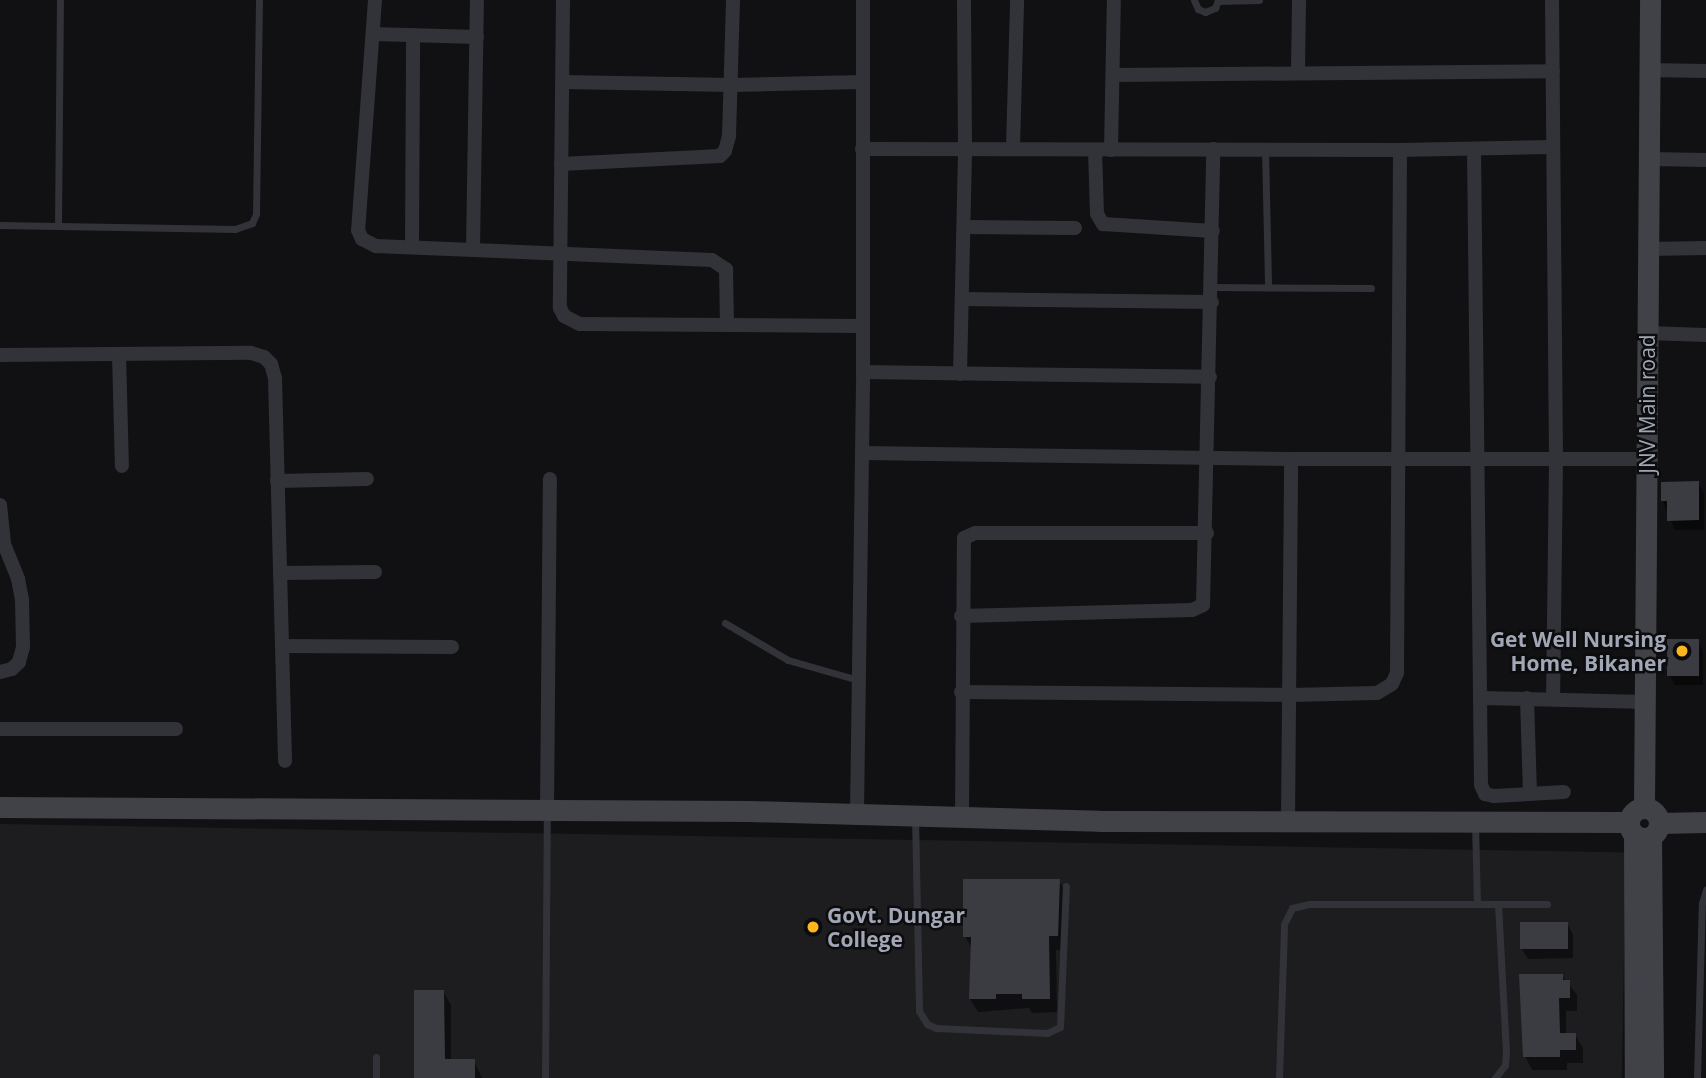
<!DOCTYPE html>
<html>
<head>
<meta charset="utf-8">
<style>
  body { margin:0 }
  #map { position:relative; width:1706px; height:1078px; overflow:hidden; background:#111113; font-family:"Open Sans",sans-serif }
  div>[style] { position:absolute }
  .built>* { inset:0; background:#1d1d20; transform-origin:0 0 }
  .shadow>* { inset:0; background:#0007 }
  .building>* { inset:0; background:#3b3c41; transform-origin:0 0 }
  .lane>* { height:7px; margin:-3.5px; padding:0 3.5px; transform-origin:3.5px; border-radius:3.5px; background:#323338 }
  .street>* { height:14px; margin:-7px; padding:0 7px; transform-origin:7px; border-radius:7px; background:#323338 }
  .secondary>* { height:21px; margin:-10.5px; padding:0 10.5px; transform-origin:10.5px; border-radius:10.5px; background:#404248 }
  .secondary>.ring { margin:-10.5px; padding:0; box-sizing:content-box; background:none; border:21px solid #404248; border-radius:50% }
  .dots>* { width:19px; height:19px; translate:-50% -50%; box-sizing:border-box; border:4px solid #0c0c0e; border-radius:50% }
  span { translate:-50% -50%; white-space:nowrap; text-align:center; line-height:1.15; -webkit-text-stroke:5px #0c0c0e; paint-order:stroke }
  .street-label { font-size:21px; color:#a2a7b5 }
  .poi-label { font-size:21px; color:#a2a7b5; font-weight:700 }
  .right { translate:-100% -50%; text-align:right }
  .left { translate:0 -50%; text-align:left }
</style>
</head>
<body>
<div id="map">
  <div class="built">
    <div style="left:0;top:824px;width:1626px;height:254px;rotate:1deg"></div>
  </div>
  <div class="shadow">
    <div style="clip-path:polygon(1698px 483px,1704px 493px,1704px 530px,1675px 530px,1663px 501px,1662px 484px)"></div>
    <div style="clip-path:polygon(1698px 641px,1703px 651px,1703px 685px,1675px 685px,1669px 675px)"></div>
    <div style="clip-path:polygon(1059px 881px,1067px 894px,1065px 950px,1056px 950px,1057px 1012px,1032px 1013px,1029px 1008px,978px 1012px,970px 999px,972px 949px,965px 936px)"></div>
    <div style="clip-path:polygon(1567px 924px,1573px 934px,1573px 958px,1528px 959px,1522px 949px)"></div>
    <div style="clip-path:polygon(1562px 976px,1577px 995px,1577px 1011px,1566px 1011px,1566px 1035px,1575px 1035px,1583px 1048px,1583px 1063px,1567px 1063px,1567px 1070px,1532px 1070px,1525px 1056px)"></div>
    <div style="clip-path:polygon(443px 991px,451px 1005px,451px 1061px,474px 1061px,482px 1078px,416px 1078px)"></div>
  </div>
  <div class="building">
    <div style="clip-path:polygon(1699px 481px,1699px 520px,1667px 521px,1667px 501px,1661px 501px,1661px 482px)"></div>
    <div style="left:1667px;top:639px;width:32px;height:37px"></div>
    <div style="clip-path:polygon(963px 879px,1060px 879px,1058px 936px,1049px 936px,1050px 999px,1022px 999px,1022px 994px,996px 994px,996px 999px,969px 999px,971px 937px,963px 937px)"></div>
    <div style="left:1520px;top:922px;width:48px;height:27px"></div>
    <div style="clip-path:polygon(1519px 974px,1563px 974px,1563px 980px,1570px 980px,1570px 998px,1559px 998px,1560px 1033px,1576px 1033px,1576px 1050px,1560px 1050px,1560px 1057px,1523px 1057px)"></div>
    <div style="clip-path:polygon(414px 990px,444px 990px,445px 1059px,475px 1059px,475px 1078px,414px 1078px)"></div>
  </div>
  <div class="lane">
    <div style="left:1194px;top:0;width:10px;rotate:66deg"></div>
    <div style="left:1198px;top:9px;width:8px;rotate:23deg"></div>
    <div style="left:1205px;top:12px;width:11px;rotate:-22deg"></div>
    <div style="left:1215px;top:8px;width:9px;rotate:-69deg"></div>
    <div style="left:1218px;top:1px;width:41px;rotate:-1.4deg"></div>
    <div style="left:1265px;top:150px;width:137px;rotate:88.7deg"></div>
    <div style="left:0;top:225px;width:235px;rotate:1deg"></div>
    <div style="left:235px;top:229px;width:18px;rotate:-19deg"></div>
    <div style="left:252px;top:223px;width:10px;rotate:-66deg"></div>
    <div style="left:256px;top:214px;width:214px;rotate:-89.2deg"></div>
    <div style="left:58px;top:226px;width:226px;rotate:-89.5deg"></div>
    <div style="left:1212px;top:287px;width:159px;rotate:0.4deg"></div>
    <div style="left:725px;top:623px;width:73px;rotate:30.4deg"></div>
    <div style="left:788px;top:660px;width:73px;rotate:15.9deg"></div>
    <div style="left:915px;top:817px;width:194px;rotate:88.8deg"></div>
    <div style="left:919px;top:1011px;width:15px;rotate:58deg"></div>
    <div style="left:927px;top:1024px;width:10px;rotate:24deg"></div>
    <div style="left:936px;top:1028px;width:111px;rotate:2.6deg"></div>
    <div style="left:1047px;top:1033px;width:14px;rotate:-25deg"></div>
    <div style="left:1060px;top:1027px;width:141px;rotate:-87.6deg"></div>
    <div style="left:1475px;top:823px;width:80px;rotate:88.6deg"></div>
    <div style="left:376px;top:1057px;width:21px;rotate:90deg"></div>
    <div style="left:545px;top:1078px;width:265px;rotate:-89.6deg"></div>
    <div style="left:1279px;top:1078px;width:154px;rotate:-88.1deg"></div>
    <div style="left:1284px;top:924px;width:18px;rotate:-63deg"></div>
    <div style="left:1292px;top:908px;width:18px;rotate:-13deg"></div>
    <div style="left:1310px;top:904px;width:237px"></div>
    <div style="left:1495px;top:1078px;width:16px;rotate:-52deg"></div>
    <div style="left:1505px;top:1065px;width:13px;rotate:-86deg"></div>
    <div style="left:1506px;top:1052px;width:147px;rotate:-93.1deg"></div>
    <div style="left:1697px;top:1078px;width:175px;rotate:-88.4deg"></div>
    <div style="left:1702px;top:903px;width:14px;rotate:-73deg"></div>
  </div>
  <div class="street">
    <div style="left:375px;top:0;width:231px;rotate:94.2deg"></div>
    <div style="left:358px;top:230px;width:10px;rotate:66deg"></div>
    <div style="left:362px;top:239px;width:16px;rotate:27deg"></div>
    <div style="left:376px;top:246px;width:336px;rotate:2.4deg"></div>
    <div style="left:712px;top:260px;width:17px;rotate:33deg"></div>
    <div style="left:726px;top:269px;width:56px;rotate:89deg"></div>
    <div style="left:563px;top:0;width:308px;rotate:90.6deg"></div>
    <div style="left:560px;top:308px;width:9px;rotate:63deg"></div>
    <div style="left:564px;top:316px;width:18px;rotate:27deg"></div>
    <div style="left:580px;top:324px;width:282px;rotate:0.4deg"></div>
    <div style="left:1552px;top:0;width:460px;rotate:89.5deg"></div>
    <div style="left:1556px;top:460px;width:239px;rotate:90.7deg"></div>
    <div style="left:373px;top:34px;width:104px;rotate:1.7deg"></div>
    <div style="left:1649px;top:70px;width:57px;rotate:1deg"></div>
    <div style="left:1298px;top:72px;width:72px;rotate:-89.2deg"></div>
    <div style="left:1114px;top:75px;width:439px;rotate:-0.5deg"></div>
    <div style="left:562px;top:82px;width:171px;rotate:1deg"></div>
    <div style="left:733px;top:85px;width:129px;rotate:-1.3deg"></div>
    <div style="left:1013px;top:147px;width:147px;rotate:-88.4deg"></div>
    <div style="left:862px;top:149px;width:538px;rotate:0.11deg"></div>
    <div style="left:1400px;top:150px;width:151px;rotate:-1.1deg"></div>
    <div style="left:1474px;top:149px;width:636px;rotate:89.37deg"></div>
    <div style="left:1481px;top:785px;width:10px;rotate:66deg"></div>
    <div style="left:1485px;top:794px;width:9px;rotate:13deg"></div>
    <div style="left:1494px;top:796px;width:70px;rotate:-3.3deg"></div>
    <div style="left:1095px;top:150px;width:64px;rotate:88.2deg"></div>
    <div style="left:1097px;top:214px;width:12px;rotate:59deg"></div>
    <div style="left:1103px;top:224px;width:110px;rotate:3.6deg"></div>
    <div style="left:1111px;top:150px;width:150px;rotate:-88.9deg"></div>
    <div style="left:1649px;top:159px;width:57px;rotate:1deg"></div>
    <div style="left:561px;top:164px;width:159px;rotate:-2.9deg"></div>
    <div style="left:720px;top:156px;width:7px;rotate:-45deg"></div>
    <div style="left:725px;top:151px;width:16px;rotate:-75deg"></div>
    <div style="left:729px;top:136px;width:136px;rotate:-88.3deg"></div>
    <div style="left:964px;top:227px;width:111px;rotate:0.5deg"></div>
    <div style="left:412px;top:247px;width:212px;rotate:-89.7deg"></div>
    <div style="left:473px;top:249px;width:249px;rotate:-89.1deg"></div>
    <div style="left:1648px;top:249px;width:58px;rotate:-1deg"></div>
    <div style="left:963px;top:299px;width:249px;rotate:0.7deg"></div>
    <div style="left:1647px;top:333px;width:59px;rotate:1.9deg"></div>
    <div style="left:119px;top:354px;width:112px;rotate:88.5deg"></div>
    <div style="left:0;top:355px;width:251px;rotate:-0.5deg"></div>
    <div style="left:251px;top:353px;width:14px;rotate:17deg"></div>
    <div style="left:264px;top:357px;width:10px;rotate:45deg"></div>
    <div style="left:271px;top:364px;width:15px;rotate:74deg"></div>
    <div style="left:275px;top:378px;width:383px;rotate:88.5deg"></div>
    <div style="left:863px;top:372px;width:347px;rotate:0.8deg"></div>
    <div style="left:960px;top:374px;width:227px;rotate:-88.7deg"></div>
    <div style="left:965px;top:147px;width:147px;rotate:-90.4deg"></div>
    <div style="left:862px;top:453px;width:429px;rotate:0.8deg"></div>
    <div style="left:1291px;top:459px;width:357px"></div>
    <div style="left:277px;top:481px;width:90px;rotate:-1.3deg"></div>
    <div style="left:0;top:505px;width:39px;rotate:84deg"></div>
    <div style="left:4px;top:544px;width:38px;rotate:68deg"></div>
    <div style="left:18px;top:579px;width:21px;rotate:79deg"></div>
    <div style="left:22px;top:600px;width:47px;rotate:88.8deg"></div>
    <div style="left:23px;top:647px;width:16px;rotate:105deg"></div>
    <div style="left:19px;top:662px;width:10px;rotate:135deg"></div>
    <div style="left:12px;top:669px;width:12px;rotate:166deg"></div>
    <div style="left:280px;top:573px;width:95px;rotate:-0.6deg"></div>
    <div style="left:961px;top:616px;width:231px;rotate:-1.5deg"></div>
    <div style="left:1192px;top:610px;width:12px;rotate:-24deg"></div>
    <div style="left:1203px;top:605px;width:456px;rotate:-88.7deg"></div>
    <div style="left:282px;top:646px;width:170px;rotate:0.3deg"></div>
    <div style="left:961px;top:692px;width:329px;rotate:0.5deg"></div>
    <div style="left:1290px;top:695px;width:87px;rotate:-1.3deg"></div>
    <div style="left:1377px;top:693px;width:17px;rotate:-31deg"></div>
    <div style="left:1392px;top:684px;width:12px;rotate:-66deg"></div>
    <div style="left:1397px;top:673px;width:523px;rotate:-89.67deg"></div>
    <div style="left:1481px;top:698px;width:165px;rotate:1.4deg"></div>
    <div style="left:1527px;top:698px;width:96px;rotate:88.2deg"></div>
    <div style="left:0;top:729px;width:176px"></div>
    <div style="left:547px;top:810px;width:331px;rotate:-89.5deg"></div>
    <div style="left:857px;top:813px;width:441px;rotate:-89.2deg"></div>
    <div style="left:863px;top:372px;width:372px;rotate:-90deg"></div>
    <div style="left:962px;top:816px;width:278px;rotate:-89.6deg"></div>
    <div style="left:964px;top:538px;width:12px;rotate:-24deg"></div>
    <div style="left:975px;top:533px;width:232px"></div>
    <div style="left:1288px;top:820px;width:361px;rotate:-89.5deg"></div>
  </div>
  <div class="secondary">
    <div style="left:0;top:807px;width:749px;rotate:0.31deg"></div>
    <div style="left:749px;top:811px;width:350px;rotate:1.6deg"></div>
    <div style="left:1099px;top:821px;width:530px;rotate:0.11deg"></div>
    <div style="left:1644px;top:807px;width:807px;rotate:-89.57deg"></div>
    <div class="ring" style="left:1629px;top:808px;width:9px;height:9px"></div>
    <div style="left:1660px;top:823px;width:46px;rotate:-1.2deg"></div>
    <div style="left:1634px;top:834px;width:244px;rotate:89.8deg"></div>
    <div style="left:1651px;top:837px;width:241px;rotate:89.5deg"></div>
  </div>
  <div class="dots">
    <div style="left:1682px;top:651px;background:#feb61f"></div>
    <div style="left:813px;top:927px;background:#feb61f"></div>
  </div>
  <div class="street-label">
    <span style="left:1647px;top:404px;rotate:-90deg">JNV Main road</span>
  </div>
  <div class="poi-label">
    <span class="right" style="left:1666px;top:651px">Get Well Nursing<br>Home, Bikaner</span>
    <span class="left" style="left:827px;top:927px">Govt. Dungar<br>College</span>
  </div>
</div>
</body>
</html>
